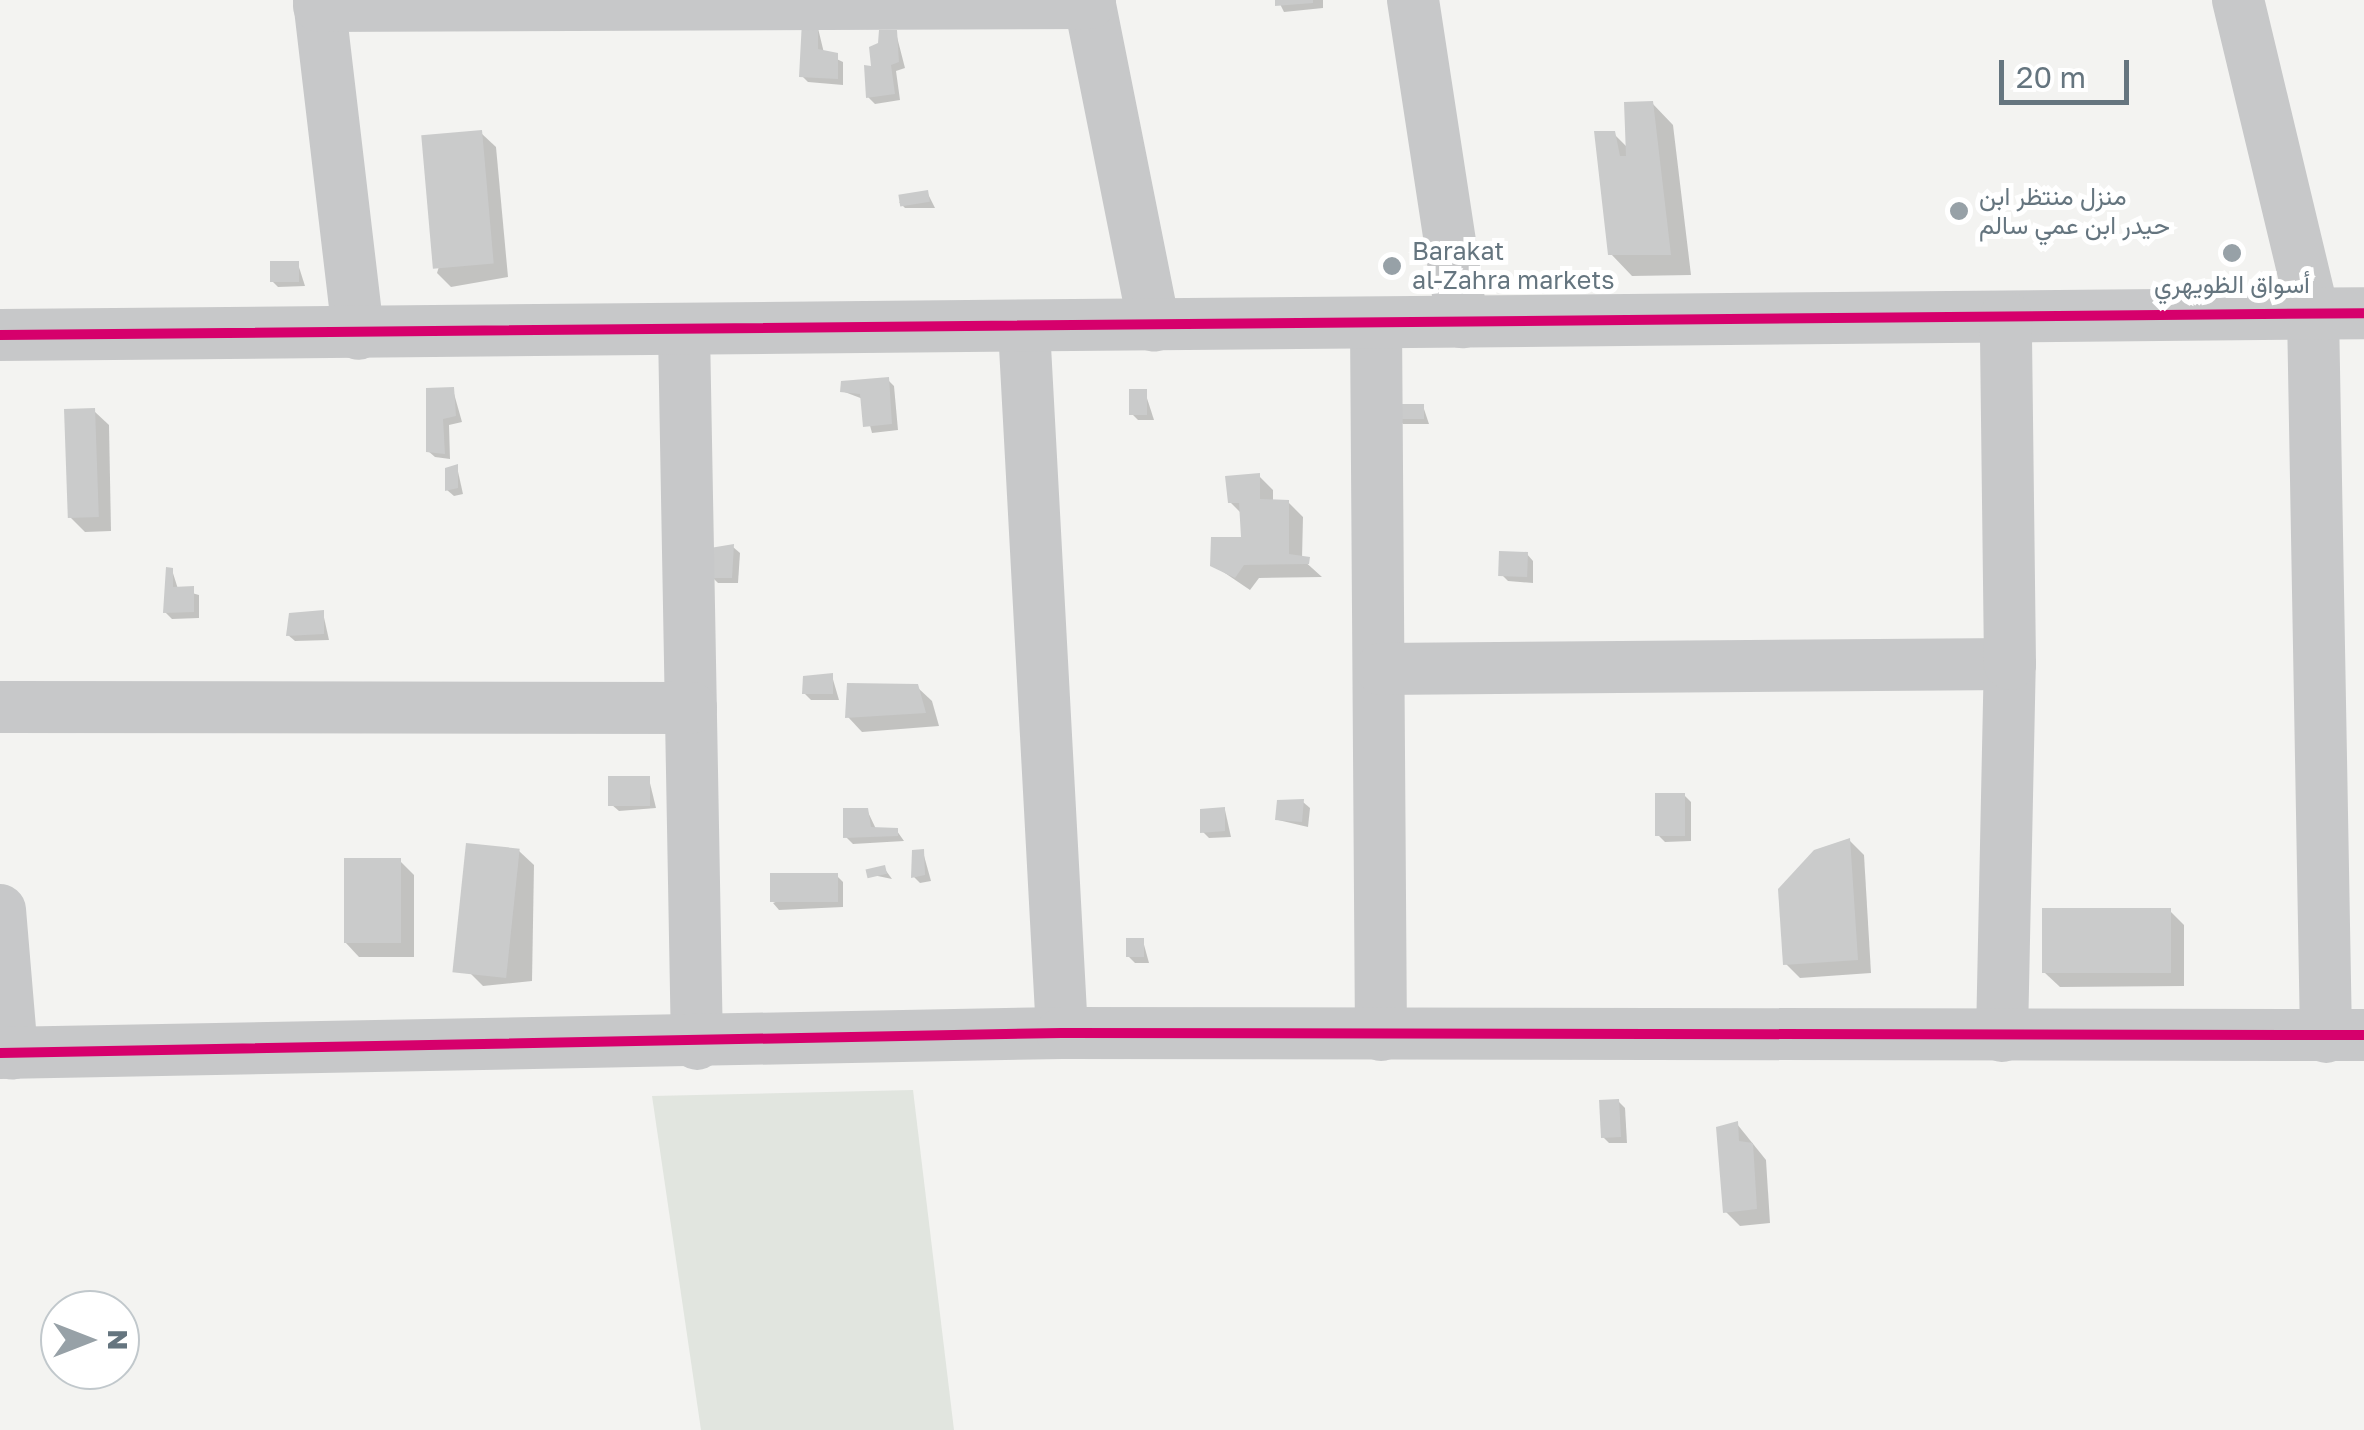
<!DOCTYPE html>
<html>
<head>
<meta charset="utf-8">
<style>
  body { margin:0 }
  #map { position:relative; width:2364px; height:1430px; overflow:hidden; background:#f3f3f1; font-family:"Golos Text",Vazirmatn,sans-serif }
  div>[style] { position:absolute }
  .green>* { inset:0; background:#e1e5df }
  .shadow>* { inset:0; background:#0003 }
  .building>* { inset:0; background:#cacbcb; transform-origin:0 0 }
  .street>* { height:52px; margin:-26px; padding:0 26px; transform-origin:26px; border-radius:26px; background:#c7c8c9 }
  .cycleway>* { height:10px; margin:-5px; padding:0 5px; transform-origin:5px; border-radius:5px; background:#d6006c }
  .dots>* { width:28px; height:28px; translate:-50% -50%; box-sizing:border-box; border:5px solid #fff; border-radius:50% }
  span { translate:-50% -50%; white-space:nowrap; text-align:center; line-height:1.15; -webkit-text-stroke:10px #fff; paint-order:stroke }
  .poi-label { font-size:25px; color:#65757f }
  .left { translate:0 -50%; text-align:left }
  .north { position:absolute; left:40px; top:1290px; width:100px; height:100px; box-sizing:border-box; background:#fff; border:2px solid #c1c8cc; border-radius:50%; rotate:90deg; font-size:28px; font-weight:700; line-height:40px; text-align:center; color:#65757f }
  .north::after { content:''; display:block; margin:auto; width:35px; height:45px; background:#97a1a7; clip-path:polygon(50% 0,100% 100%,50% 72%,0 100%) }
  .scale { position:absolute; left:1999px; top:60px; width:130px; height:45px; box-sizing:border-box; border:5px solid #65757f; border-top:0; padding-left:12px; font-size:30px; line-height:35px; white-space:nowrap; color:#65757f; -webkit-text-stroke:8px #fff; paint-order:stroke }
</style>
</head>
<body>
<div id="map">
  <div class="green">
    <div style="clip-path:polygon(913px 1090px,954px 1430px,701px 1430px,652px 1096px)"></div>
  </div>
  <div class="shadow">
    <div style="clip-path:polygon(1278px 0,1323px 0,1323px 8px,1284px 12px)"></div>
    <div style="clip-path:polygon(817px 24px,824px 53px,843px 62px,843px 85px,808px 82px,802px 76px)"></div>
    <div style="clip-path:polygon(896px 33px,905px 68px,896px 71px,900px 100px,875px 104px,868px 97px,874px 69px)"></div>
    <div style="clip-path:polygon(1652px 103px,1673px 125px,1691px 275px,1632px 276px,1611px 254px,1614px 134px,1628px 148px)"></div>
    <div style="clip-path:polygon(481px 133px,496px 147px,508px 277px,451px 287px,437px 273px)"></div>
    <div style="clip-path:polygon(927px 192px,935px 208px,905px 208px,899px 202px)"></div>
    <div style="clip-path:polygon(298px 264px,305px 286px,278px 287px,272px 281px)"></div>
    <div style="clip-path:polygon(888px 380px,894px 386px,898px 430px,872px 433px,863px 399px,842px 391px)"></div>
    <div style="clip-path:polygon(453px 390px,462px 422px,449px 425px,450px 459px,435px 457px,428px 451px)"></div>
    <div style="clip-path:polygon(1145px 392px,1154px 420px,1138px 420px,1132px 414px)"></div>
    <div style="clip-path:polygon(1423px 406px,1429px 424px,1403px 424px,1397px 418px)"></div>
    <div style="clip-path:polygon(94px 411px,109px 425px,111px 531px,85px 532px,70px 517px)"></div>
    <div style="clip-path:polygon(457px 467px,463px 494px,454px 496px,447px 490px)"></div>
    <div style="clip-path:polygon(1259px 476px,1273px 490px,1273px 502px,1288px 502px,1303px 517px,1302px 559px,1322px 577px,1259px 578px,1250px 590px,1213px 565px,1243px 540px,1242px 514px,1230px 502px)"></div>
    <div style="clip-path:polygon(733px 547px,740px 553px,738px 583px,718px 583px,712px 577px)"></div>
    <div style="clip-path:polygon(1527px 554px,1533px 561px,1533px 583px,1508px 581px,1502px 575px)"></div>
    <div style="clip-path:polygon(172px 570px,178px 589px,199px 595px,199px 618px,172px 619px,165px 612px)"></div>
    <div style="clip-path:polygon(323px 613px,329px 640px,295px 641px,288px 635px)"></div>
    <div style="clip-path:polygon(832px 676px,839px 700px,811px 700px,804px 693px)"></div>
    <div style="clip-path:polygon(917px 687px,932px 701px,939px 726px,862px 732px,848px 717px)"></div>
    <div style="clip-path:polygon(649px 779px,656px 808px,619px 811px,612px 805px)"></div>
    <div style="clip-path:polygon(1684px 795px,1691px 802px,1691px 841px,1665px 842px,1658px 835px)"></div>
    <div style="clip-path:polygon(1303px 802px,1310px 808px,1308px 827px,1278px 820px)"></div>
    <div style="clip-path:polygon(867px 810px,876px 829px,897px 831px,904px 841px,853px 844px,846px 837px)"></div>
    <div style="clip-path:polygon(1225px 810px,1231px 837px,1209px 838px,1203px 832px)"></div>
    <div style="clip-path:polygon(1850px 841px,1864px 855px,1871px 973px,1800px 978px,1786px 964px)"></div>
    <div style="clip-path:polygon(519px 851px,534px 865px,532px 981px,483px 986px,469px 972px)"></div>
    <div style="clip-path:polygon(923px 852px,931px 881px,920px 883px,914px 877px)"></div>
    <div style="clip-path:polygon(400px 861px,414px 875px,414px 957px,359px 957px,345px 942px)"></div>
    <div style="clip-path:polygon(884px 868px,892px 879px,868px 874px)"></div>
    <div style="clip-path:polygon(837px 876px,843px 882px,843px 907px,779px 910px,773px 903px)"></div>
    <div style="clip-path:polygon(2169px 910px,2184px 925px,2184px 986px,2060px 987px,2045px 973px)"></div>
    <div style="clip-path:polygon(1143px 941px,1149px 963px,1135px 963px,1128px 956px)"></div>
    <div style="clip-path:polygon(1618px 1101px,1625px 1108px,1627px 1143px,1609px 1143px,1603px 1137px)"></div>
    <div style="clip-path:polygon(1737px 1124px,1766px 1160px,1770px 1223px,1740px 1226px,1726px 1212px)"></div>
  </div>
  <div class="building">
    <div style="clip-path:polygon(1275px 0,1313px 0,1313px 3px,1275px 6px)"></div>
    <div style="clip-path:polygon(802px 21px,818px 22px,818px 49px,838px 53px,838px 79px,799px 77px)"></div>
    <div style="clip-path:polygon(879px 30px,897px 30px,899px 62px,891px 65px,895px 94px,866px 98px,864px 65px,871px 66px,869px 47px,878px 43px)"></div>
    <div style="clip-path:polygon(1653px 101px,1671px 255px,1608px 255px,1594px 131px,1615px 131px,1620px 156px,1626px 156px,1624px 102px)"></div>
    <div style="left:482px;top:130px;width:134px;height:61px;rotate:85deg"></div>
    <div style="left:928px;top:190px;width:12px;height:30px;rotate:81deg"></div>
    <div style="left:270px;top:261px;width:29px;height:21px"></div>
    <div style="clip-path:polygon(889px 377px,892px 424px,863px 427px,860px 394px,840px 392px,841px 381px)"></div>
    <div style="clip-path:polygon(454px 387px,456px 416px,443px 419px,445px 454px,426px 452px,426px 388px)"></div>
    <div style="left:1129px;top:389px;width:18px;height:26px"></div>
    <div style="left:1393px;top:404px;width:31px;height:15px"></div>
    <div style="left:95px;top:408px;width:109px;height:31px;rotate:88deg"></div>
    <div style="clip-path:polygon(458px 464px,458px 488px,445px 491px,445px 468px)"></div>
    <div style="clip-path:polygon(1260px 473px,1260px 499px,1289px 500px,1289px 554px,1310px 557px,1309px 564px,1244px 565px,1235px 578px,1210px 566px,1211px 537px,1241px 537px,1239px 503px,1228px 503px,1225px 476px)"></div>
    <div style="clip-path:polygon(734px 544px,732px 578px,709px 578px,710px 548px)"></div>
    <div style="left:1499px;top:551px;width:29px;height:25px;rotate:2deg"></div>
    <div style="clip-path:polygon(166px 567px,173px 568px,173px 587px,194px 586px,194px 612px,163px 613px)"></div>
    <div style="clip-path:polygon(324px 610px,324px 634px,286px 636px,289px 613px)"></div>
    <div style="clip-path:polygon(833px 673px,833px 694px,802px 694px,803px 676px)"></div>
    <div style="clip-path:polygon(847px 683px,918px 684px,926px 713px,845px 718px)"></div>
    <div style="left:608px;top:776px;width:42px;height:30px"></div>
    <div style="left:1685px;top:793px;width:43px;height:30px;rotate:90deg"></div>
    <div style="clip-path:polygon(1304px 799px,1302px 822px,1275px 820px,1277px 800px)"></div>
    <div style="clip-path:polygon(1225px 807px,1225px 831px,1200px 833px,1200px 809px)"></div>
    <div style="clip-path:polygon(843px 808px,868px 808px,871px 827px,898px 828px,898px 836px,843px 838px)"></div>
    <div style="clip-path:polygon(1850px 838px,1858px 960px,1783px 965px,1778px 889px,1814px 850px)"></div>
    <div style="left:466px;top:843px;width:54px;height:130px;rotate:6deg"></div>
    <div style="clip-path:polygon(924px 849px,925px 875px,911px 878px,912px 850px)"></div>
    <div style="left:344px;top:858px;width:57px;height:85px"></div>
    <div style="left:885px;top:865px;width:9px;height:20px;rotate:77deg"></div>
    <div style="left:838px;top:873px;width:29px;height:68px;rotate:90deg"></div>
    <div style="left:2171px;top:908px;width:65px;height:129px;rotate:90deg"></div>
    <div style="left:1144px;top:938px;width:19px;height:18px;rotate:90deg"></div>
    <div style="left:1619px;top:1099px;width:38px;height:20px;rotate:87deg"></div>
    <div style="clip-path:polygon(1738px 1121px,1739px 1141px,1753px 1143px,1757px 1209px,1723px 1213px,1716px 1127px)"></div>
  </div>
  <div class="street">
    <div style="left:319px;top:0;width:336px;rotate:83.3deg"></div>
    <div style="left:1089px;top:0;width:332px;rotate:78.7deg"></div>
    <div style="left:1413px;top:0;width:326px;rotate:81.3deg"></div>
    <div style="left:2238px;top:0;width:322px;rotate:76.5deg"></div>
    <div style="left:2313px;top:313px;width:724px;rotate:88.97deg"></div>
    <div style="left:319px;top:6px;width:771px;rotate:-0.22deg"></div>
    <div style="left:1376px;top:323px;width:712px;rotate:89.6deg"></div>
    <div style="left:1024px;top:328px;width:706px;rotate:86.91deg"></div>
    <div style="left:684px;top:331px;width:713px;rotate:88.96deg"></div>
    <div style="left:0;top:335px;width:2364px;rotate:-0.53deg"></div>
    <div style="left:1381px;top:669px;width:629px;rotate:-0.46deg"></div>
    <div style="left:0;top:707px;width:691px;rotate:0.08deg"></div>
    <div style="left:0;top:910px;width:144px;rotate:85.2deg"></div>
    <div style="left:2002px;top:1036px;width:372px;rotate:-88.8deg"></div>
    <div style="left:2010px;top:664px;width:347px;rotate:-90.7deg"></div>
    <div style="left:0;top:1053px;width:1062px;rotate:-1.08deg"></div>
    <div style="left:1062px;top:1033px;width:1302px;rotate:0.09deg"></div>
  </div>
  <div class="cycleway">
    <div style="left:0;top:335px;width:2364px;rotate:-0.53deg"></div>
    <div style="left:0;top:1053px;width:1062px;rotate:-1.08deg"></div>
    <div style="left:1062px;top:1033px;width:1302px;rotate:0.09deg"></div>
  </div>
  <div class="dots">
    <div style="left:1959px;top:211px;background:#97a1a7"></div>
    <div style="left:2232px;top:253px;background:#97a1a7"></div>
    <div style="left:1392px;top:266px;background:#97a1a7"></div>
  </div>
  <div class="poi-label">
    <span class="left" style="left:1979px;top:211px">منزل منتظر ابن<br>حيدر ابن عمي سالم</span>
    <span class="left" style="left:1412px;top:266px">Barakat<br>al-Zahra markets</span>
    <span style="left:2232px;top:284px">أسواق الظويهري</span>
  </div>
  <div class="north">N</div>
  <div class="scale">20 m</div>
</div>
</body>
</html>
